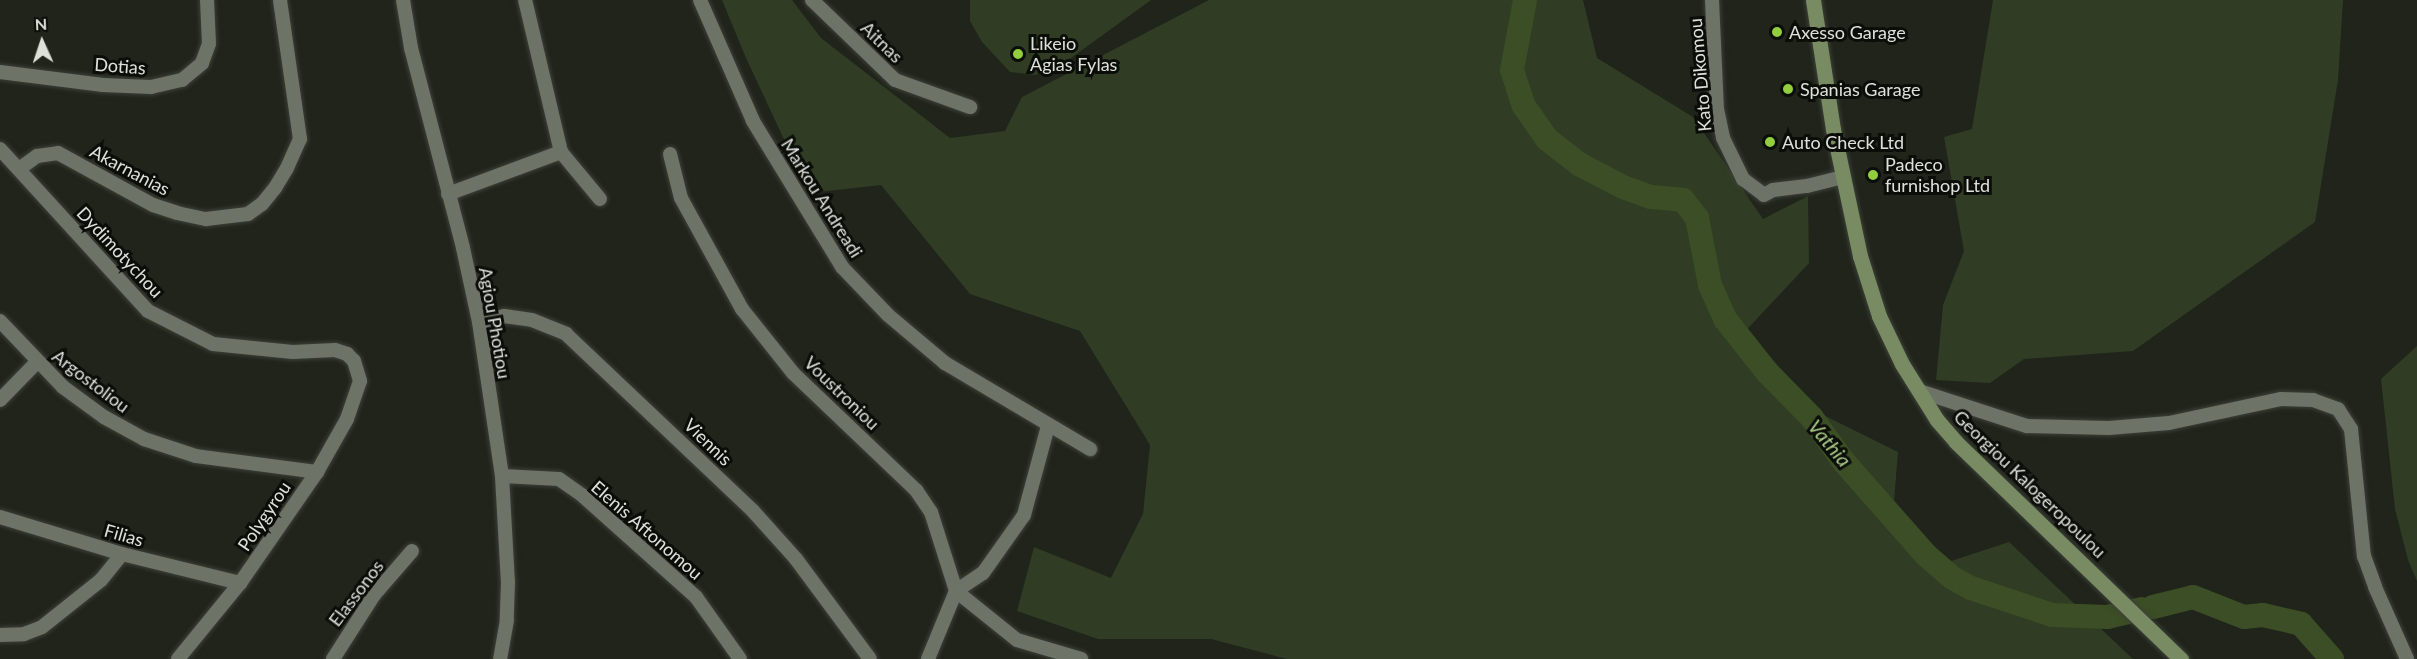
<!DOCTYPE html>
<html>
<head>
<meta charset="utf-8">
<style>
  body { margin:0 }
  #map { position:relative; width:2417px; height:659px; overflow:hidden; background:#20241b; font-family:Lato,sans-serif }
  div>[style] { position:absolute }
  .green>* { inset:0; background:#303c23 }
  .stream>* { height:4px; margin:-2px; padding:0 2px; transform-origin:2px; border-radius:2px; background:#3c4e25 }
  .river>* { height:24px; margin:-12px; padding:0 12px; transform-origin:12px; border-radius:12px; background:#3c4e25 }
  .roads { filter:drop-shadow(0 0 2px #3c4138) drop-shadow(0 0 2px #3c4138) }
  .street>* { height:14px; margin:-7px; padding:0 7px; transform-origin:7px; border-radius:7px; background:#6d7367 }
  .secondary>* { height:15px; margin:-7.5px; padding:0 7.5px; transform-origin:7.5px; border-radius:7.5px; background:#798b62 }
  .dots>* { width:16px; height:16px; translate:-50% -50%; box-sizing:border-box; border:3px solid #0b0d09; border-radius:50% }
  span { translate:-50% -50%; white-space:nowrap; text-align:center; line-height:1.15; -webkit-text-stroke:6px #0b0d09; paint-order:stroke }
  .poi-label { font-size:18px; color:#dee1da }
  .left { translate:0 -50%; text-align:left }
  .street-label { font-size:18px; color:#dee1da }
  .water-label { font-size:20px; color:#abcc87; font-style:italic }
  .north { position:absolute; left:12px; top:12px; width:60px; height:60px; -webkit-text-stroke:4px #0b0d09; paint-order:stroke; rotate:357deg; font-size:16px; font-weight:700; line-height:24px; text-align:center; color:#dee1da }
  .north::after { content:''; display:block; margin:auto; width:21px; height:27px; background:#dee1da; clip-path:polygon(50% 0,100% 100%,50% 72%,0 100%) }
</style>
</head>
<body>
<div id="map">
  <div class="green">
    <div style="clip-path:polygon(722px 0,792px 0,821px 38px,950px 138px,1005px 131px,1022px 97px,1209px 0,1583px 0,1597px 58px,1693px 117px,1763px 219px,1808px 196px,1809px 263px,1738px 339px,1773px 390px,1898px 452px,1894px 501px,1942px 564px,2009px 542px,2133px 659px,1287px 659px,1211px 639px,1098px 639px,1017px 611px,1034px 547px,1111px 578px,1143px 514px,1150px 445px,1080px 331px,970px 294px,881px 185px,809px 193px,746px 58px)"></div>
    <div style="clip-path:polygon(970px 0,1151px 0,1067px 61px,1035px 75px,1010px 72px,982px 42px,970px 21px)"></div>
    <div style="clip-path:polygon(1993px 0,2343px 0,2338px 80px,2315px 222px,2133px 351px,2024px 359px,1990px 383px,1936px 380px,1943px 305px,1964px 251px,1944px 137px,1972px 129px)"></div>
    <div style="clip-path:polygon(2417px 346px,2417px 581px,2408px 560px,2395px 509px,2381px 379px)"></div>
  </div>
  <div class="stream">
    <div style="left:2141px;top:609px;width:12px;rotate:-9deg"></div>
  </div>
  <div class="river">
    <div style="left:1525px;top:0;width:71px;rotate:100.5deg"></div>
    <div style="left:1512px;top:70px;width:38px;rotate:72deg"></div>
    <div style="left:1524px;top:106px;width:40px;rotate:55.1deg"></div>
    <div style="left:1547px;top:139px;width:41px;rotate:38deg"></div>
    <div style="left:1579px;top:164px;width:50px;rotate:27.6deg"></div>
    <div style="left:1623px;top:187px;width:30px;rotate:20deg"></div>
    <div style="left:1651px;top:197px;width:32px;rotate:5deg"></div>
    <div style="left:1683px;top:200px;width:23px;rotate:52deg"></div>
    <div style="left:1697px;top:218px;width:68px;rotate:79deg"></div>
    <div style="left:1710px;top:285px;width:37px;rotate:66deg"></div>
    <div style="left:1725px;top:319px;width:68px;rotate:51.6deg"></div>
    <div style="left:1767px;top:372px;width:64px;rotate:45.6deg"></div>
    <div style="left:1812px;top:418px;width:54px;rotate:54deg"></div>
    <div style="left:1844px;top:462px;width:124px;rotate:48.6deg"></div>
    <div style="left:1926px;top:555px;width:33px;rotate:41deg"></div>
    <div style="left:1951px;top:577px;width:23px;rotate:29deg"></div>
    <div style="left:1971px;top:588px;width:85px;rotate:18.4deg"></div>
    <div style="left:2052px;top:615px;width:55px;rotate:2.1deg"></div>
    <div style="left:2107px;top:617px;width:35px;rotate:-13deg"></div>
    <div style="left:2153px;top:607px;width:41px;rotate:-14deg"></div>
    <div style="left:2193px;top:597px;width:55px;rotate:21.4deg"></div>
    <div style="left:2244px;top:617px;width:19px;rotate:-6deg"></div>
    <div style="left:2263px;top:615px;width:39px;rotate:13deg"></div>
    <div style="left:2301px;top:624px;width:47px;rotate:48.5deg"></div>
  </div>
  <div class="roads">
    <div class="street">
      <div style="left:403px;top:0;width:49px;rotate:80.5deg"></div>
      <div style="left:411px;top:48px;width:207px;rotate:75.4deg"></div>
      <div style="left:463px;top:248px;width:76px;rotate:77.8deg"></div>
      <div style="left:479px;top:322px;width:156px;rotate:81.5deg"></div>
      <div style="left:502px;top:476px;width:106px;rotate:86.8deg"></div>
      <div style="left:508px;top:582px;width:38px;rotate:92deg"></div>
      <div style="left:507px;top:620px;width:40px;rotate:100deg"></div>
      <div style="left:700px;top:0;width:132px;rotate:66.3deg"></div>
      <div style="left:753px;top:121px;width:171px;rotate:58.6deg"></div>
      <div style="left:842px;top:267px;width:66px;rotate:46.2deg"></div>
      <div style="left:888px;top:315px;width:75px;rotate:40.1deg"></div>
      <div style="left:945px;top:363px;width:169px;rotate:30.7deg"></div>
      <div style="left:812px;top:0;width:115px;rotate:43.9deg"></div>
      <div style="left:895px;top:80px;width:80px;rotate:19.8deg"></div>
      <div style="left:1712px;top:0;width:109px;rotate:87.4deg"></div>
      <div style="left:1717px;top:109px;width:30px;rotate:78deg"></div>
      <div style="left:1723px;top:138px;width:46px;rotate:64deg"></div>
      <div style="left:1743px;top:179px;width:26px;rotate:37deg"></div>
      <div style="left:1764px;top:195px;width:10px;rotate:-29deg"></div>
      <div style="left:1773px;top:190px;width:34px;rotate:-7deg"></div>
      <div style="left:1807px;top:186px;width:37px;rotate:-14deg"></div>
      <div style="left:0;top:72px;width:104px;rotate:7.2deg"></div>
      <div style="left:103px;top:85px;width:48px;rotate:2.4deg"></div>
      <div style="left:151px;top:87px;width:32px;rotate:-13deg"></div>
      <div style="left:182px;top:80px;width:26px;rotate:-40deg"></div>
      <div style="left:202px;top:63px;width:20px;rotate:-70deg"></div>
      <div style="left:209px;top:44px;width:44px;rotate:-92.6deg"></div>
      <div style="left:0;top:149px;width:219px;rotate:47.6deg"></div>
      <div style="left:148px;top:311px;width:73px;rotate:26.9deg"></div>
      <div style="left:213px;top:344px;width:80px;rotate:5.7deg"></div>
      <div style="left:293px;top:352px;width:42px;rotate:-2.7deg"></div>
      <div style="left:335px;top:350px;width:13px;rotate:18deg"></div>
      <div style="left:347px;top:354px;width:10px;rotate:45deg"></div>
      <div style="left:354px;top:361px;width:21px;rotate:73deg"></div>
      <div style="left:360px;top:381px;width:40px;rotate:108.9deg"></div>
      <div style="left:347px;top:419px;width:61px;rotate:119.5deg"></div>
      <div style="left:317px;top:472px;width:135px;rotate:124.7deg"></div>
      <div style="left:240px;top:583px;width:98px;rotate:129.2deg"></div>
      <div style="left:561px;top:152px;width:61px;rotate:50.3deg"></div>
      <div style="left:670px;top:154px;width:45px;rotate:76deg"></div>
      <div style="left:681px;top:198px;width:127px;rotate:61.2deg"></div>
      <div style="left:742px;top:309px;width:82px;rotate:51.4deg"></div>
      <div style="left:793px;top:373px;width:170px;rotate:43.6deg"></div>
      <div style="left:916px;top:490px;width:27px;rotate:56deg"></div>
      <div style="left:931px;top:512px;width:83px;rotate:72.4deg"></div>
      <div style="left:956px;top:591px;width:74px;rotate:112.4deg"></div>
      <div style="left:19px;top:169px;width:22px;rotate:-36deg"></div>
      <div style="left:37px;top:156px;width:21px;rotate:-8deg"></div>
      <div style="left:58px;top:153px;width:108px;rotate:28.7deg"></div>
      <div style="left:153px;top:205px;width:25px;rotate:18deg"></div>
      <div style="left:177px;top:213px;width:30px;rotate:12deg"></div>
      <div style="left:206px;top:219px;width:42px;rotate:-6.8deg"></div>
      <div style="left:248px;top:214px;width:17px;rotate:-36deg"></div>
      <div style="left:262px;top:204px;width:21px;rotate:-51deg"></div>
      <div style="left:275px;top:188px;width:23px;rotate:-59deg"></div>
      <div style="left:287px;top:168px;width:32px;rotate:-66deg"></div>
      <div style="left:300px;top:139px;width:140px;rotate:-98.2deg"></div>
      <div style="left:448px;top:194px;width:121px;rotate:-20.4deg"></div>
      <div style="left:561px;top:152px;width:156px;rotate:-103.3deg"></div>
      <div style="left:0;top:321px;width:91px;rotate:46.3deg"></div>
      <div style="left:63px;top:387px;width:51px;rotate:36.2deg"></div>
      <div style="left:104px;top:417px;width:46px;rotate:28.8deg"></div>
      <div style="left:144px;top:439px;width:55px;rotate:18.1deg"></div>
      <div style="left:196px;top:456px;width:122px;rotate:7.5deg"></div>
      <div style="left:479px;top:322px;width:26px;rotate:-13deg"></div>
      <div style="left:504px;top:316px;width:28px;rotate:8deg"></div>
      <div style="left:532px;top:320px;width:37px;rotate:22deg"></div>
      <div style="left:566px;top:334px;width:257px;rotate:43.4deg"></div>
      <div style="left:753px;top:511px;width:64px;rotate:48.1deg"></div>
      <div style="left:796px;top:559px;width:124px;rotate:53.5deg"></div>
      <div style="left:1919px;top:391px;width:114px;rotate:18deg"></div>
      <div style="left:2027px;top:426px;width:82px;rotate:1.4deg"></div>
      <div style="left:2109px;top:428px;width:60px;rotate:-4.8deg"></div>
      <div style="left:2169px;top:423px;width:115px;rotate:-12.1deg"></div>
      <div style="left:2281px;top:399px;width:32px;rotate:2deg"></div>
      <div style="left:2313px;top:400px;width:27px;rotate:20deg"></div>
      <div style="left:2338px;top:409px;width:24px;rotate:57deg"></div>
      <div style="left:2351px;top:429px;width:128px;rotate:84.2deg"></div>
      <div style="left:2364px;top:556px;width:33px;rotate:70deg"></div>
      <div style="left:2375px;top:587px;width:79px;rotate:66deg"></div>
      <div style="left:0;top:400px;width:53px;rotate:-45.8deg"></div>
      <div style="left:502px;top:476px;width:57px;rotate:3deg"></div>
      <div style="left:559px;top:479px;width:29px;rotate:35deg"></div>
      <div style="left:583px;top:496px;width:152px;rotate:41.8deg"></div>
      <div style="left:696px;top:597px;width:76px;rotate:54.6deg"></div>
      <div style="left:0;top:517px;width:127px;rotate:16.9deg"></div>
      <div style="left:122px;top:554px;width:122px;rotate:13.8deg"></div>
      <div style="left:956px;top:591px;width:32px;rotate:-34deg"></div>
      <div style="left:983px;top:573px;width:71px;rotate:-54.7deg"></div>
      <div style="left:1024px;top:515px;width:92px;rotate:-74.9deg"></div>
      <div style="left:956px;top:591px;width:78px;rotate:38.8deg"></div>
      <div style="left:1017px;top:640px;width:67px;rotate:16.5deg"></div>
      <div style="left:0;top:635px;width:24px;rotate:-2deg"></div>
      <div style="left:24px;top:634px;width:19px;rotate:-21deg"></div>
      <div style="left:42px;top:627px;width:75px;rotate:-38.5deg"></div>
      <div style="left:101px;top:580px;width:33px;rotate:-51deg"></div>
      <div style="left:333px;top:659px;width:76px;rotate:-57.4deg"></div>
      <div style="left:374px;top:595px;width:58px;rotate:-49.2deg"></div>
    </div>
    <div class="secondary">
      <div style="left:1813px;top:0;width:131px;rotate:81.2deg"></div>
      <div style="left:1833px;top:129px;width:130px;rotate:78deg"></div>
      <div style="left:1860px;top:256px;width:63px;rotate:72.4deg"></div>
      <div style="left:1879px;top:316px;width:53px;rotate:64.4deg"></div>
      <div style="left:1902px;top:364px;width:66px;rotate:58deg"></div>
      <div style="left:1937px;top:420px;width:29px;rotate:49deg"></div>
      <div style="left:1956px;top:442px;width:313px;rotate:44deg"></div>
    </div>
  </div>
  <div class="dots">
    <div style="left:1777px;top:32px;background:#92cd3e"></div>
    <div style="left:1018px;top:54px;background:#92cd3e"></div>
    <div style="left:1788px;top:89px;background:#92cd3e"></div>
    <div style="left:1770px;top:142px;background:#92cd3e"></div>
    <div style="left:1873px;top:175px;background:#92cd3e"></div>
  </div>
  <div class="poi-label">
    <span class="left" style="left:1789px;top:32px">Axesso Garage</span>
    <span class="left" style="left:1030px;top:54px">Likeio<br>Agias Fylas</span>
    <span class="left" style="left:1800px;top:89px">Spanias Garage</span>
    <span class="left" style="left:1782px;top:142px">Auto Check Ltd</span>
    <span class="left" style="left:1885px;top:175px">Padeco<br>furnishop Ltd</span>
  </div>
  <div class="street-label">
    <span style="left:882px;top:42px;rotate:44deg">Aitnas</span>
    <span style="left:120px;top:66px;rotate:4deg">Dotias</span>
    <span style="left:1700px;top:75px;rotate:-95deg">Kato Dikomou</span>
    <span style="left:130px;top:170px;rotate:28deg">Akarnanias</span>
    <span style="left:822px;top:198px;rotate:58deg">Markou Andreadi</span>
    <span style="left:120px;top:252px;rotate:47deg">Dydimotychou</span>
    <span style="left:495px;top:323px;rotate:80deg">Agiou Photiou</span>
    <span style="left:91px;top:381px;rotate:37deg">Argostoliou</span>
    <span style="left:842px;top:393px;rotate:44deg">Voustroniou</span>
    <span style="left:708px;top:442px;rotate:44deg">Viennis</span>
    <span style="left:2030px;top:484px;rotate:44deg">Georgiou Kalogeropoulou</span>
    <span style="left:264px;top:516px;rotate:-56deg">Polygyrou</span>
    <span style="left:647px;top:530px;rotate:41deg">Elenis Aftonomou</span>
    <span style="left:124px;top:535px;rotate:16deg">Filias</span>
    <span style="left:356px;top:593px;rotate:-53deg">Elassonos</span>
  </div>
  <div class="water-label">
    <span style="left:1830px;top:443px;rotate:50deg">Vathia</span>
  </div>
  <div class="north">N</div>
</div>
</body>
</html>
